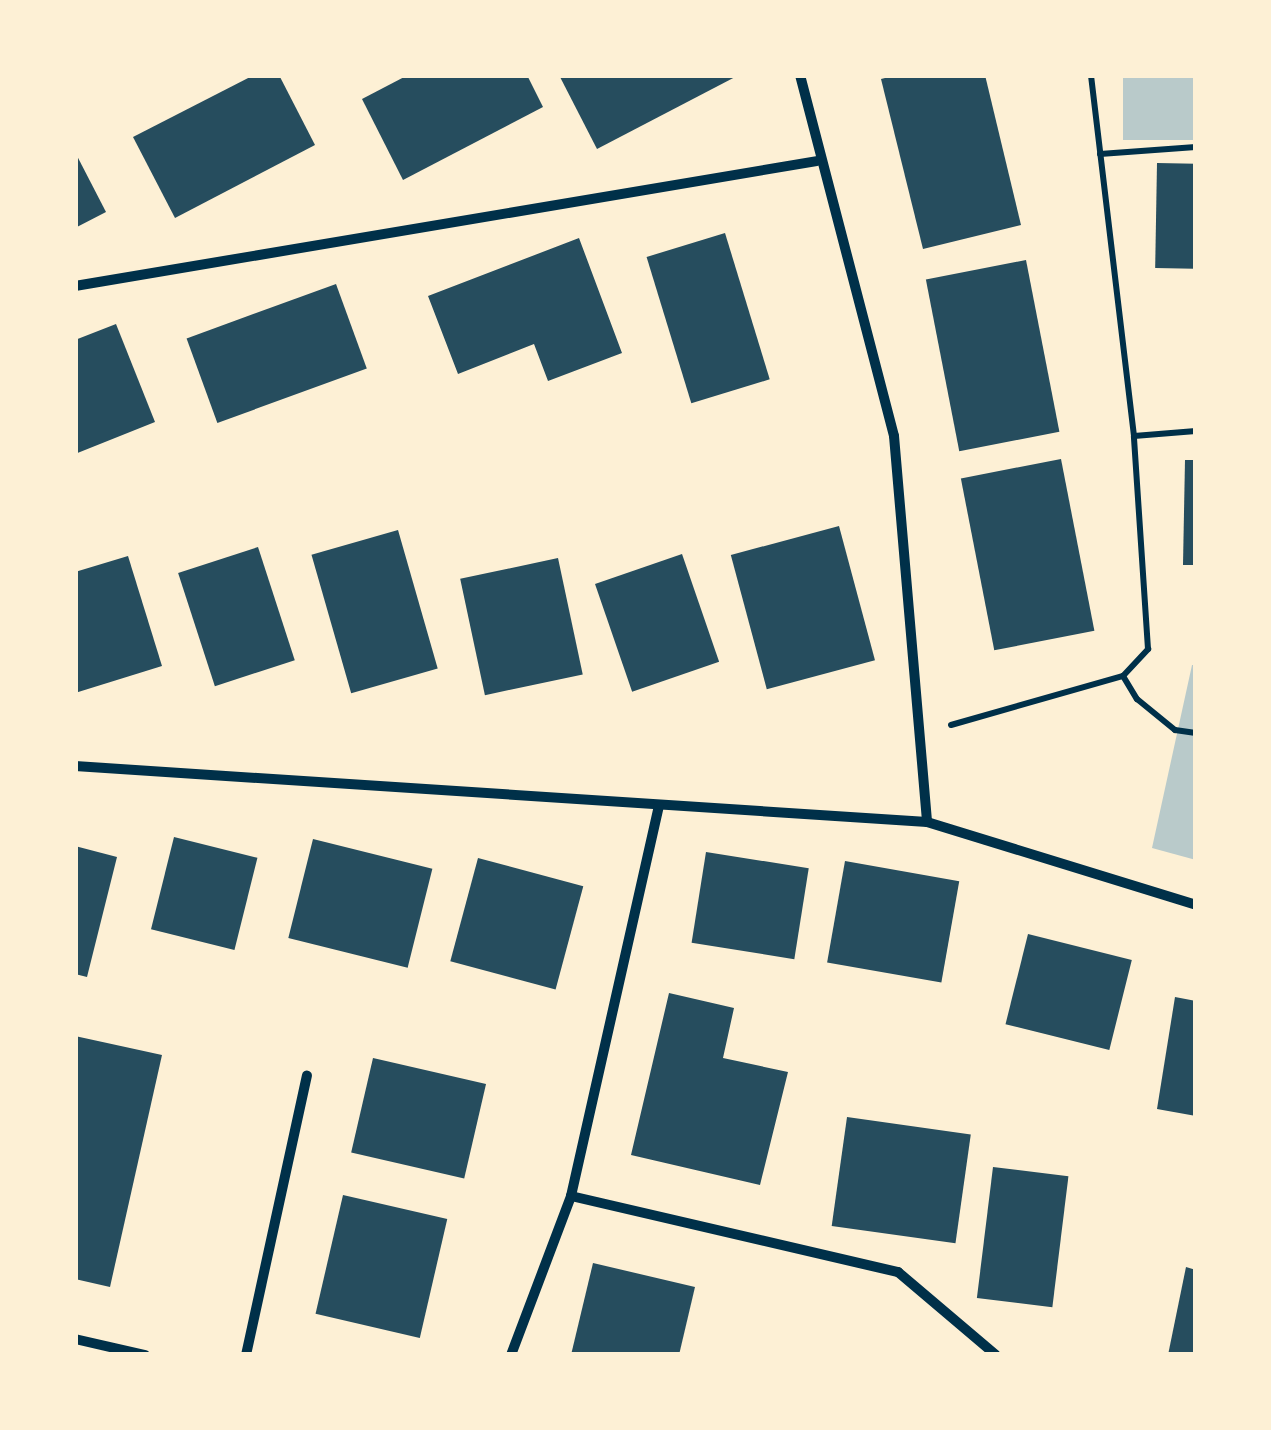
<!DOCTYPE html>
<html>
<head>
<meta charset="utf-8">
<style>
  body { margin:0 }
  #map { position:relative; width:1271px; height:1430px; overflow:hidden; background:#fdf0d5; font-family:"Noto Sans",sans-serif }
  div>[style] { position:absolute }
  .green>* { inset:0; background:#b9caca; transform-origin:0 0 }
  .building>* { inset:0; background:#264d5e; transform-origin:0 0 }
  .path>* { height:6px; margin:-3px; padding:0 3px; transform-origin:3px; border-radius:3px; background:#003049 }
  .minor>* { height:10px; margin:-5px; padding:0 5px; transform-origin:5px; border-radius:5px; background:#003049 }
  span { translate:-50% -50%; white-space:nowrap; text-align:center; line-height:1.15; -webkit-text-stroke:9px #fdf0d5; paint-order:stroke }
  .frame { position:absolute; inset:0; border:78px solid #fdf0d5; pointer-events:none }
</style>
</head>
<body>
<div id="map">
  <div class="green">
    <div style="left:1123px;top:75px;width:73px;height:65px"></div>
    <div style="clip-path:polygon(1192px 665px,1196px 665px,1196px 860px,1152px 848px)"></div>
  </div>
  <div class="building">
    <div style="clip-path:polygon(254px 75px,279px 75px,315px 145px,175px 218px,133px 137px)"></div>
    <div style="clip-path:polygon(408px 75px,527px 75px,543px 107px,403px 180px,362px 99px)"></div>
    <div style="clip-path:polygon(559px 75px,739px 75px,597px 149px)"></div>
    <div style="clip-path:polygon(897px 75px,985px 75px,1021px 225px,923px 249px,881px 79px)"></div>
    <div style="clip-path:polygon(75px 152px,106px 212px,75px 228px)"></div>
    <div style="left:1157px;top:163px;width:39px;height:105px;rotate:1deg"></div>
    <div style="left:725px;top:233px;width:153px;height:82px;rotate:73deg"></div>
    <div style="clip-path:polygon(579px 238px,622px 353px,548px 381px,534px 344px,458px 374px,428px 296px)"></div>
    <div style="left:1026px;top:260px;width:175px;height:102px;rotate:79deg"></div>
    <div style="left:336px;top:284px;width:90px;height:159px;rotate:70deg"></div>
    <div style="clip-path:polygon(116px 324px,155px 422px,75px 454px,75px 340px)"></div>
    <div style="left:1061px;top:459px;width:175px;height:102px;rotate:79deg"></div>
    <div style="clip-path:polygon(1185px 460px,1196px 460px,1196px 565px,1183px 565px)"></div>
    <div style="left:839px;top:526px;width:139px;height:112px;rotate:75deg"></div>
    <div style="left:398px;top:530px;width:144px;height:90px;rotate:74deg"></div>
    <div style="left:258px;top:547px;width:119px;height:84px;rotate:72deg"></div>
    <div style="left:682px;top:554px;width:114px;height:92px;rotate:71deg"></div>
    <div style="clip-path:polygon(128px 556px,162px 666px,75px 693px,75px 572px)"></div>
    <div style="left:558px;top:558px;width:119px;height:100px;rotate:78deg"></div>
    <div style="left:174px;top:837px;width:86px;height:95px;rotate:14deg"></div>
    <div style="left:313px;top:839px;width:123px;height:102px;rotate:14deg"></div>
    <div style="clip-path:polygon(75px 846px,117px 857px,87px 977px,75px 974px)"></div>
    <div style="left:706px;top:852px;width:104px;height:92px;rotate:9deg"></div>
    <div style="left:478px;top:858px;width:109px;height:107px;rotate:15deg"></div>
    <div style="left:845px;top:861px;width:116px;height:103px;rotate:10deg"></div>
    <div style="left:1028px;top:934px;width:107px;height:93px;rotate:14deg"></div>
    <div style="clip-path:polygon(669px 993px,734px 1008px,723px 1058px,788px 1072px,760px 1185px,631px 1155px)"></div>
    <div style="clip-path:polygon(1175px 997px,1196px 1001px,1196px 1116px,1157px 1109px)"></div>
    <div style="clip-path:polygon(75px 1036px,162px 1055px,110px 1287px,75px 1279px)"></div>
    <div style="left:373px;top:1058px;width:116px;height:97px;rotate:13deg"></div>
    <div style="left:847px;top:1117px;width:125px;height:110px;rotate:8deg"></div>
    <div style="left:993px;top:1167px;width:76px;height:132px;rotate:7deg"></div>
    <div style="left:343px;top:1195px;width:107px;height:122px;rotate:13deg"></div>
    <div style="clip-path:polygon(593px 1263px,695px 1287px,679px 1355px,571px 1355px)"></div>
    <div style="clip-path:polygon(1186px 1267px,1196px 1270px,1196px 1355px,1168px 1355px)"></div>
  </div>
  <div class="path">
    <div style="left:1100px;top:154px;width:96px;rotate:-4.2deg"></div>
    <div style="left:1134px;top:436px;width:62px;rotate:-4.6deg"></div>
    <div style="left:1123px;top:676px;width:27px;rotate:59deg"></div>
    <div style="left:1137px;top:699px;width:49px;rotate:39.2deg"></div>
    <div style="left:1175px;top:730px;width:21px;rotate:8deg"></div>
    <div style="left:951px;top:725px;width:179px;rotate:-15.9deg"></div>
    <div style="left:1123px;top:676px;width:37px;rotate:-47deg"></div>
    <div style="left:1148px;top:649px;width:213px;rotate:-93.8deg"></div>
    <div style="left:1134px;top:436px;width:364px;rotate:-96.8deg"></div>
  </div>
  <div class="minor">
    <div style="left:800px;top:75px;width:373px;rotate:75.4deg"></div>
    <div style="left:894px;top:436px;width:387px;rotate:85.1deg"></div>
    <div style="left:75px;top:286px;width:752px;rotate:-9.56deg"></div>
    <div style="left:75px;top:766px;width:854px;rotate:3.76deg"></div>
    <div style="left:927px;top:822px;width:282px;rotate:17.1deg"></div>
    <div style="left:571px;top:1196px;width:336px;rotate:13.1deg"></div>
    <div style="left:898px;top:1272px;width:128px;rotate:40.3deg"></div>
    <div style="left:75px;top:1339px;width:72px;rotate:12.9deg"></div>
    <div style="left:246px;top:1355px;width:286px;rotate:-77.7deg"></div>
    <div style="left:511px;top:1355px;width:170px;rotate:-69.3deg"></div>
    <div style="left:571px;top:1196px;width:400px;rotate:-77.3deg"></div>
  </div>
  <div class="frame"></div>
</div>
</body>
</html>
